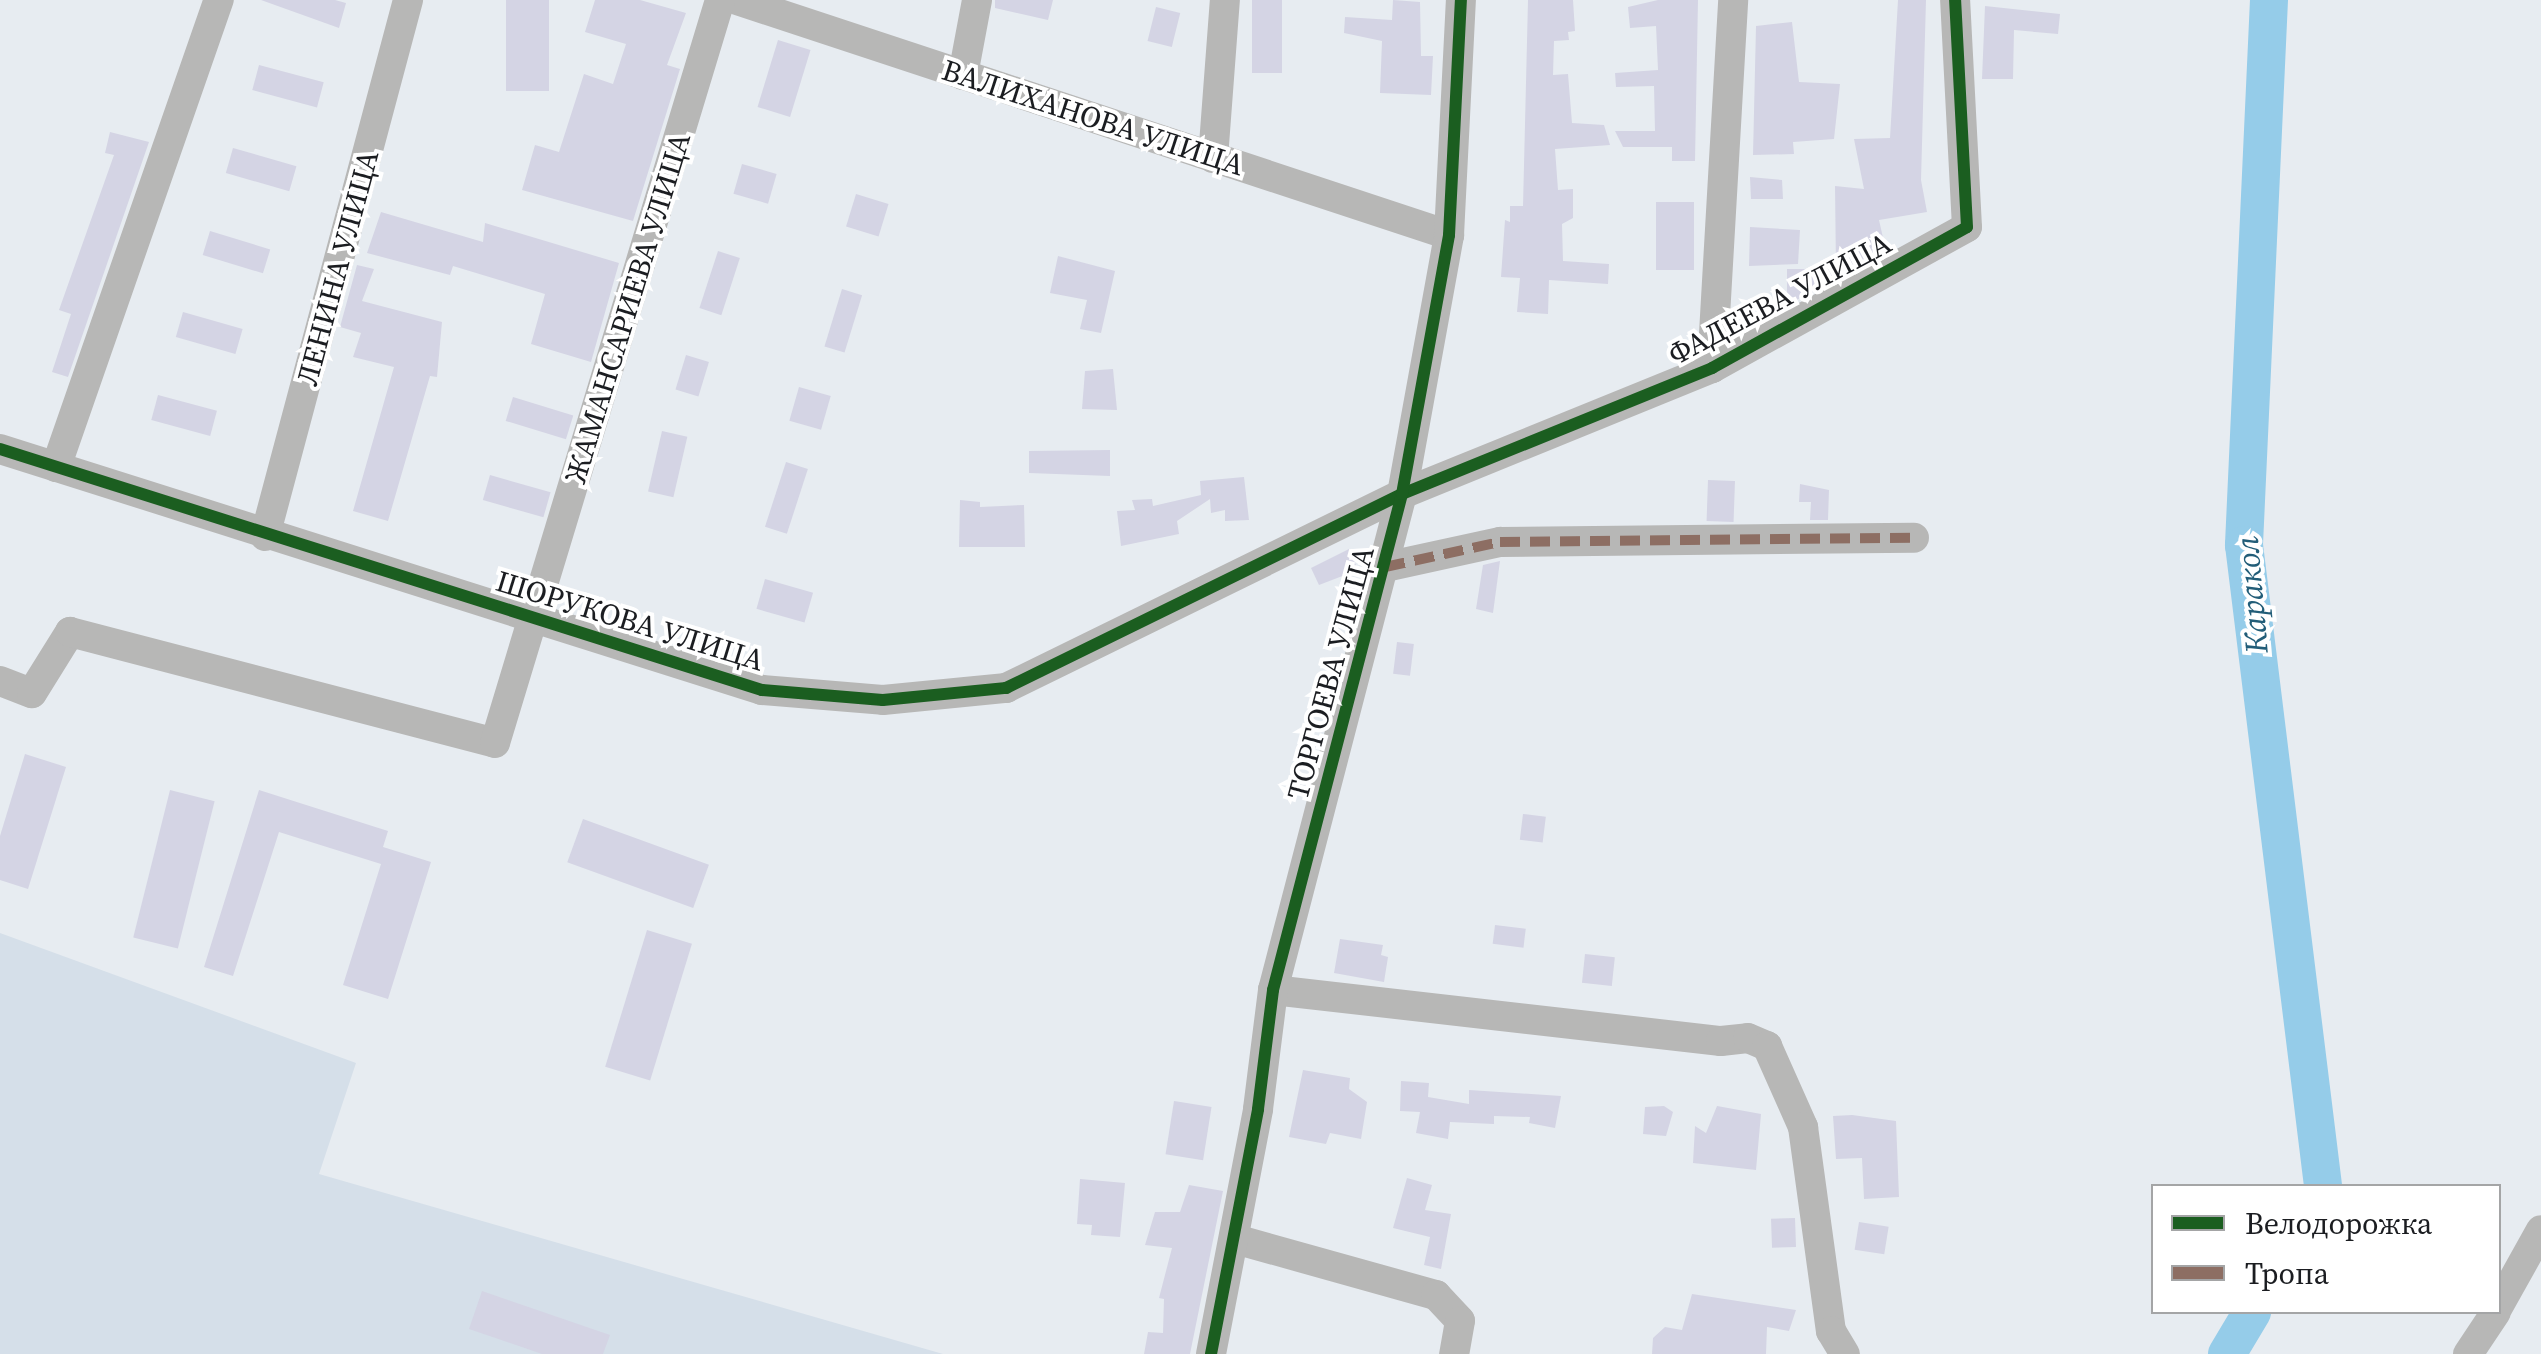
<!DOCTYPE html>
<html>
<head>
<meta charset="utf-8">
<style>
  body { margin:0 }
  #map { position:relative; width:2541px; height:1354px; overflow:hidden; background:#e7ecf1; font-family:"Source Serif 4",serif }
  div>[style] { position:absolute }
  .built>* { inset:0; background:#d5dfe9 }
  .river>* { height:38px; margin:-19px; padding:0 19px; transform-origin:19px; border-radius:19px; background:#95cce9 }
  .building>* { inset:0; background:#d4d4e4; transform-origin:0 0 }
  .minor>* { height:30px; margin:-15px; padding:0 15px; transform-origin:15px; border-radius:15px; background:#b7b7b6 }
  .quiet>* { height:10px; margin-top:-5px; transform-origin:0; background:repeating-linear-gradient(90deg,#8d6e63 0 20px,transparent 0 30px) }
  .cycleway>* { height:12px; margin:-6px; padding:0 6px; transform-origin:6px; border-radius:6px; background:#1b5e20 }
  span { translate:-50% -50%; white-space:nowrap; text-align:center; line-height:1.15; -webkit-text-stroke:8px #fff; paint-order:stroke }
  .street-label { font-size:30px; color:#1b1d21 }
  .water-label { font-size:32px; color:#225d78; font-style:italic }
  .legend { position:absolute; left:2151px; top:1184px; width:350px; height:130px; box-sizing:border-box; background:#fff; border:2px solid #a4a5a6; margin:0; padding:12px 18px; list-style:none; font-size:30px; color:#1b1d21 }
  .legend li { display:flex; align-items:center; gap:20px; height:50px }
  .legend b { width:50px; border:2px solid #a4a5a6 }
</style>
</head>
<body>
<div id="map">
  <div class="built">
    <div style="clip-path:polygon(0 933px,356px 1063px,319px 1174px,943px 1354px,0 1354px)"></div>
  </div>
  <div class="river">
    <div style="left:2269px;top:0;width:546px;rotate:92.63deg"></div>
    <div style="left:2244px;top:545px;width:646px;rotate:82.97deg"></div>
    <div style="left:2227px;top:1354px;width:49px;rotate:-59.2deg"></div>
  </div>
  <div class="building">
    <div style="clip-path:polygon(261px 0,335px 0,346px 3px,339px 28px)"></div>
    <div style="left:506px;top:0;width:43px;height:91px"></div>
    <div style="clip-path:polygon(595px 0,640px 0,686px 13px,667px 65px,680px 69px,633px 221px,522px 190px,535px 145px,559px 152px,584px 74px,613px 84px,626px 44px,585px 32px)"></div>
    <div style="clip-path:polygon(995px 0,1053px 0,1048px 20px,995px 8px)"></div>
    <div style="left:1252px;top:0;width:30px;height:73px"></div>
    <div style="clip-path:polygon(1393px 0,1420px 2px,1421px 56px,1433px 56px,1431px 95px,1380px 93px,1382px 41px,1344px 33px,1345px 17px,1392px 20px)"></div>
    <div style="clip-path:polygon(1528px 0,1573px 0,1575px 31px,1568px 32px,1569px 40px,1554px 41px,1553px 75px,1568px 74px,1572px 123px,1604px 125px,1610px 145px,1555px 149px,1558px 190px,1573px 189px,1573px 218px,1562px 224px,1563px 261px,1609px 264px,1608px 284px,1549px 280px,1548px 314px,1517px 312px,1520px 278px,1501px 277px,1505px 220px,1510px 222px,1510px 206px,1523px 206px)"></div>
    <div style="clip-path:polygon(1658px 0,1698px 0,1695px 161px,1672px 161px,1672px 147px,1623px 147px,1615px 131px,1655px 131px,1654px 86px,1616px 87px,1615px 73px,1658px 70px,1656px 26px,1630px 28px,1628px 7px)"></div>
    <div style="clip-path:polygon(1898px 0,1926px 0,1921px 180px,1927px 212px,1879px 220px,1886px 251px,1740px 331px,1749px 316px,1787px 292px,1787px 269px,1836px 269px,1835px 186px,1864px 189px,1854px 139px,1890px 138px)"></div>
    <div style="clip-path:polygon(1985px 6px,2060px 14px,2058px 34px,2014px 30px,2013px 79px,1982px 79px)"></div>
    <div style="left:1156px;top:7px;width:25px;height:35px;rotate:14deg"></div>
    <div style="clip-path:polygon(1792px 22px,1799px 82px,1840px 84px,1834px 139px,1793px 142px,1794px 154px,1753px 155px,1756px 26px)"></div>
    <div style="left:778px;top:40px;width:34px;height:70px;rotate:17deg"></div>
    <div style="left:259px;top:65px;width:67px;height:26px;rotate:15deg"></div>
    <div style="clip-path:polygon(110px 132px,149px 142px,68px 377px,52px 372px,71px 314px,59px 310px,114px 155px,105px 153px)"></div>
    <div style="left:233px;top:148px;width:66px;height:26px;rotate:16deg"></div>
    <div style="left:742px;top:164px;width:36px;height:31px;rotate:16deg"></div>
    <div style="clip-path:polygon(1750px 177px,1782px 180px,1783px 199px,1751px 199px)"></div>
    <div style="left:856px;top:194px;width:34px;height:34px;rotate:17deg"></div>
    <div style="left:1656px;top:202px;width:38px;height:68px"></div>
    <div style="clip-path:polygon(381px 212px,483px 242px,485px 223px,619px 263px,591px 362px,531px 344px,545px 294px,453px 266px,450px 275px,367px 253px)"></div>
    <div style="clip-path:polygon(1750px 227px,1800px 230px,1798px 264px,1749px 266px)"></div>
    <div style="left:210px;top:231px;width:63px;height:25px;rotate:17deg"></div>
    <div style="left:718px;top:251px;width:23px;height:60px;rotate:18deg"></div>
    <div style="clip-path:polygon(1058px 256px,1115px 271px,1101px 333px,1080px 329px,1087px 300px,1050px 293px)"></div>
    <div style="clip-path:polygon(357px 265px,374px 269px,362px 301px,442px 322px,437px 377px,430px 376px,388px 521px,353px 511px,394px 367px,353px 357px,361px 333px,340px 327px)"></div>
    <div style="left:842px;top:289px;width:21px;height:60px;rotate:17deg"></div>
    <div style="left:183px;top:312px;width:62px;height:26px;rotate:16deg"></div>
    <div style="left:686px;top:355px;width:24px;height:36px;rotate:17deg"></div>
    <div style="clip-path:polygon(1113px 369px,1117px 410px,1082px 409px,1085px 371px)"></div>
    <div style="left:799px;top:387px;width:33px;height:35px;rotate:16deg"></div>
    <div style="left:158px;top:395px;width:61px;height:26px;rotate:15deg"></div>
    <div style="left:513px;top:397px;width:63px;height:25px;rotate:17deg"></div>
    <div style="left:662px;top:431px;width:26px;height:62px;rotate:13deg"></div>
    <div style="clip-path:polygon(1110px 450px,1110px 476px,1029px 473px,1029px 451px)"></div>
    <div style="left:786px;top:462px;width:23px;height:68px;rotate:18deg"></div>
    <div style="left:490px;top:475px;width:63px;height:26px;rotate:16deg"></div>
    <div style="clip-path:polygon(1244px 477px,1249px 520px,1225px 521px,1225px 510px,1211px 513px,1210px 499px,1177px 521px,1179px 534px,1121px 546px,1117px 511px,1135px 510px,1132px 500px,1152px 499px,1153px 506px,1201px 495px,1200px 481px)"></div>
    <div style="left:1708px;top:480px;width:27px;height:41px;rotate:2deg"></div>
    <div style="clip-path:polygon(1800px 484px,1829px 490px,1828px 520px,1810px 520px,1811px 502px,1799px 502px)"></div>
    <div style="clip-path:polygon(960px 500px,980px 502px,980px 507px,1024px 505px,1025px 547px,959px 547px)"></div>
    <div style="clip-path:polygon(1349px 549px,1358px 570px,1319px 585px,1311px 568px)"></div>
    <div style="clip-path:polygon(1500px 561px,1493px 613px,1476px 609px,1483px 565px)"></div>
    <div style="left:765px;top:579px;width:50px;height:31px;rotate:16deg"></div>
    <div style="left:1397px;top:642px;width:17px;height:32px;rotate:7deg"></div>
    <div style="clip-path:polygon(25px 754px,66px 767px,28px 889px,0 880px,0 836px)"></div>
    <div style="left:170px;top:790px;width:46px;height:152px;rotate:14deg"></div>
    <div style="clip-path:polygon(259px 790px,388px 831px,383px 847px,431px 862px,388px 999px,343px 985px,381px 864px,279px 832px,233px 976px,204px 967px)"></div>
    <div style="left:1523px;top:814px;width:23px;height:26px;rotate:7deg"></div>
    <div style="left:583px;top:819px;width:134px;height:46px;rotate:20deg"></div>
    <div style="left:1495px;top:925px;width:31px;height:19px;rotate:7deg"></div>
    <div style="left:647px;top:930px;width:47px;height:143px;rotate:17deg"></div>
    <div style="clip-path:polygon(1340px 939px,1383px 945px,1381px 955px,1388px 957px,1384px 982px,1334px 973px)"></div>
    <div style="left:1585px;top:954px;width:30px;height:29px;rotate:6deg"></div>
    <div style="clip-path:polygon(1303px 1070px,1350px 1078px,1349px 1089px,1367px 1102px,1361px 1139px,1330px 1133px,1326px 1144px,1289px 1137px)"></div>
    <div style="clip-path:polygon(1401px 1081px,1429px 1083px,1428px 1097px,1469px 1104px,1469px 1090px,1561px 1096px,1555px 1128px,1529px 1123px,1530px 1117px,1494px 1116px,1494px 1124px,1450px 1122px,1448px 1139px,1416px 1133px,1420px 1112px,1400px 1111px)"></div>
    <div style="left:1174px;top:1101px;width:38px;height:54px;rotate:9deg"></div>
    <div style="clip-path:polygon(1664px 1106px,1673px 1112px,1666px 1136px,1643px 1134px,1645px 1107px)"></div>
    <div style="clip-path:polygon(1717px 1106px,1761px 1114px,1756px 1170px,1693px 1163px,1695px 1126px,1706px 1133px)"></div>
    <div style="clip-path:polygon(1852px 1115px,1896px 1121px,1899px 1197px,1864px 1199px,1862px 1158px,1836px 1159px,1833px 1116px)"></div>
    <div style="clip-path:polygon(1407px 1178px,1432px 1185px,1425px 1210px,1451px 1214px,1441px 1269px,1424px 1265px,1430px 1237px,1393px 1228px)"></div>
    <div style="clip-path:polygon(1080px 1179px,1125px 1183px,1120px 1237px,1091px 1235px,1092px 1225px,1077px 1224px)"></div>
    <div style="clip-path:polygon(1189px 1185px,1223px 1191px,1190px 1354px,1144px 1354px,1148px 1332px,1163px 1333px,1164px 1299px,1159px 1298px,1172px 1248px,1145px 1245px,1155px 1212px,1180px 1212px)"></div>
    <div style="left:1795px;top:1218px;width:29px;height:24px;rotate:88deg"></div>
    <div style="left:1859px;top:1222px;width:30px;height:28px;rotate:9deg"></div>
    <div style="clip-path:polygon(482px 1291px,610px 1335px,603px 1354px,542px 1354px,469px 1329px)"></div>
    <div style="clip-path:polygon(1692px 1294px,1796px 1310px,1789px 1331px,1767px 1327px,1766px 1354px,1652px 1354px,1653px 1338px,1665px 1327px,1682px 1330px)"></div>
  </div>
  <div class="minor">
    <div style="left:737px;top:0;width:750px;rotate:18.27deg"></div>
    <div style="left:963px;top:75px;width:76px;rotate:-79.4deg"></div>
    <div style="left:1213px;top:158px;width:158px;rotate:-85.7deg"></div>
    <div style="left:1712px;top:368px;width:369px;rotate:-86.7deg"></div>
    <div style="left:0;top:449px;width:799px;rotate:17.55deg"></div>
    <div style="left:762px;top:690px;width:121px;rotate:4.7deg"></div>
    <div style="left:883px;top:700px;width:124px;rotate:-5.6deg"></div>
    <div style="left:1006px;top:688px;width:441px;rotate:-26.1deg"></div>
    <div style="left:1402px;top:494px;width:335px;rotate:-22.1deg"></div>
    <div style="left:1712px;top:368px;width:291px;rotate:-28.9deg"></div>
    <div style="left:1967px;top:227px;width:227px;rotate:-93deg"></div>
    <div style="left:56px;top:467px;width:495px;rotate:-70.8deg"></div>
    <div style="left:265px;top:536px;width:555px;rotate:-75.06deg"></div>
    <div style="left:1385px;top:567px;width:118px;rotate:-12.3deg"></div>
    <div style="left:1500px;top:542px;width:414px;rotate:-0.6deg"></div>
    <div style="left:0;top:681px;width:34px;rotate:21deg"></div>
    <div style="left:32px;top:693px;width:72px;rotate:-58.1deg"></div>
    <div style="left:70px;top:632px;width:439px;rotate:14.6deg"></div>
    <div style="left:495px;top:743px;width:776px;rotate:-73.15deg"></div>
    <div style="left:1273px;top:990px;width:451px;rotate:6.5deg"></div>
    <div style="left:1721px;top:1041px;width:27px;rotate:-6deg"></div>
    <div style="left:1748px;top:1038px;width:21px;rotate:23deg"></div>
    <div style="left:1767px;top:1046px;width:89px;rotate:66deg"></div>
    <div style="left:1803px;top:1127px;width:206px;rotate:82.2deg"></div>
    <div style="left:1831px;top:1331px;width:27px;rotate:59deg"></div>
    <div style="left:1235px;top:1239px;width:209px;rotate:15.6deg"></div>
    <div style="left:1436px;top:1295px;width:35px;rotate:47deg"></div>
    <div style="left:1460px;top:1321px;width:34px;rotate:100deg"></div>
    <div style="left:2498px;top:1307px;width:88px;rotate:-60.8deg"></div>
    <div style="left:1211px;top:1354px;width:249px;rotate:-79.1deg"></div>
    <div style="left:1258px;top:1109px;width:120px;rotate:-82.8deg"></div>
    <div style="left:1273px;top:990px;width:513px;rotate:-75.42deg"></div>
    <div style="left:1402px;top:494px;width:263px;rotate:-79.7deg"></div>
    <div style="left:1449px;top:235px;width:235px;rotate:-87.1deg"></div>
    <div style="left:2468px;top:1354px;width:50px;rotate:-56.3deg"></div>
  </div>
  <div class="quiet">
    <div style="left:1385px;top:567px;width:118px;rotate:-12.3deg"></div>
    <div style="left:1500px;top:542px;width:414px;rotate:-0.6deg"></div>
  </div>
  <div class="cycleway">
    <div style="left:0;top:449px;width:799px;rotate:17.55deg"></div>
    <div style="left:762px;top:690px;width:121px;rotate:4.7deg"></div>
    <div style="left:883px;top:700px;width:124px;rotate:-5.6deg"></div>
    <div style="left:1006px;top:688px;width:441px;rotate:-26.1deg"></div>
    <div style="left:1402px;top:494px;width:335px;rotate:-22.1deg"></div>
    <div style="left:1712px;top:368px;width:291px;rotate:-28.9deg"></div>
    <div style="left:1967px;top:227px;width:227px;rotate:-93deg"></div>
    <div style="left:1211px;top:1354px;width:249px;rotate:-79.1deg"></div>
    <div style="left:1258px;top:1109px;width:120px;rotate:-82.8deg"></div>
    <div style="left:1273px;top:990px;width:513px;rotate:-75.42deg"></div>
    <div style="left:1402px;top:494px;width:263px;rotate:-79.7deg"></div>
    <div style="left:1449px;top:235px;width:235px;rotate:-87.1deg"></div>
  </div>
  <div class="street-label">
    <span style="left:1093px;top:118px;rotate:18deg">ВАЛИХАНОВА УЛИЦА</span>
    <span style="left:338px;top:268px;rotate:-75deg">ЛЕНИНА УЛИЦА</span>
    <span style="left:1780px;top:299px;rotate:-28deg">ФАДЕЕВА УЛИЦА</span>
    <span style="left:628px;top:308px;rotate:-73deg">ЖАМАНСАРИЕВА УЛИЦА</span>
    <span style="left:630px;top:621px;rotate:17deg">ШОРУКОВА УЛИЦА</span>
    <span style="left:1331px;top:673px;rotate:-75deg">ТОРГОЕВА УЛИЦА</span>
  </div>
  <div class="water-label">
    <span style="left:2252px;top:595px;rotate:-95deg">Каракол</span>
  </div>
  <ul class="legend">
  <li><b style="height:12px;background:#1b5e20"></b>Велодорожка</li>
  <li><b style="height:12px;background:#8d6e63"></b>Тропа</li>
  </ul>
</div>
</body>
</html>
